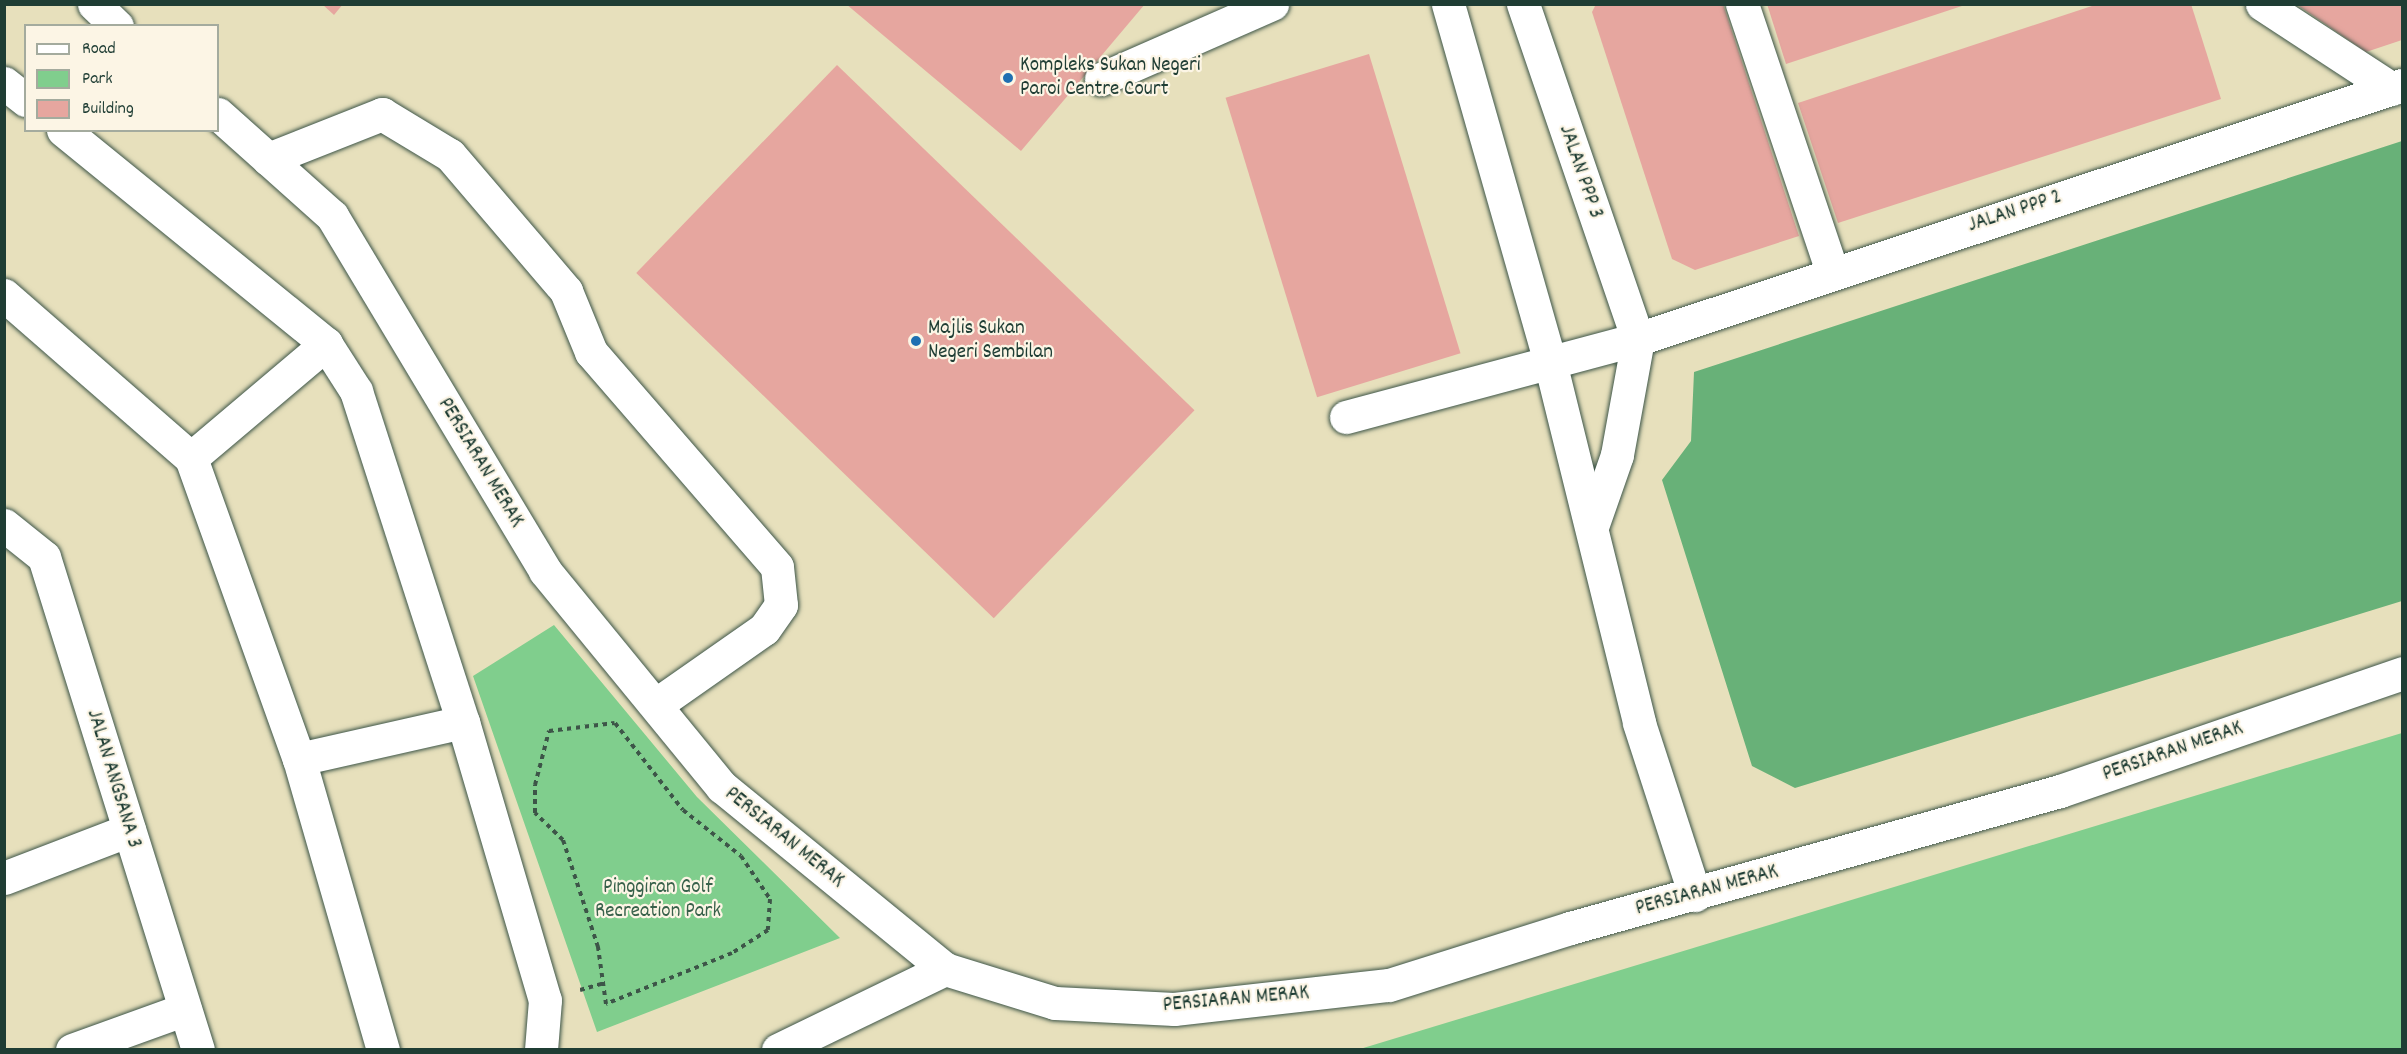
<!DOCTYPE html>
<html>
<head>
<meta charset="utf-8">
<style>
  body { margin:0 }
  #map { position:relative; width:2407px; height:1054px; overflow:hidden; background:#e7e0bc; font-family:Dekko,sans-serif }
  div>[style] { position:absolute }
  .green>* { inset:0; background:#80ce8d }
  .forest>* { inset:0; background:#68b178 }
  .building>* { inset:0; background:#e6a69f; transform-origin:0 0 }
  .path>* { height:4px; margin-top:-2px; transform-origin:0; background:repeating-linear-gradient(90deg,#3d5548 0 4.5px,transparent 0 9px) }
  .roads { filter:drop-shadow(0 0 2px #3d5548) drop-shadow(0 0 2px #3d5548) }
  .minor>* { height:33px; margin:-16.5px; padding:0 16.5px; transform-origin:16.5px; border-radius:16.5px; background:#fff }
  .dots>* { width:16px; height:16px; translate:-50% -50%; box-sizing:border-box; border:3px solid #fcf5e5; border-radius:50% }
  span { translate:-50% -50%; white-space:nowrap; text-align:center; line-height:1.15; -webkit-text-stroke:4.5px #fcf5e5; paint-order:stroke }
  .poi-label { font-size:21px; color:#1f3d34 }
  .left { translate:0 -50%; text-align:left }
  .street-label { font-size:21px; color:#1f3d34 }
  .park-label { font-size:21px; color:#37614a }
  .frame { position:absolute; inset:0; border:6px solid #1f3d34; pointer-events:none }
  .legend { position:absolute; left:24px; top:24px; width:195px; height:108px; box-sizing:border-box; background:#fcf5e5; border:2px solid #a4ab9e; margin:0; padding:8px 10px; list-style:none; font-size:18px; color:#1f3d34 }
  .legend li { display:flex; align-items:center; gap:12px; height:30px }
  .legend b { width:30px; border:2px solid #a4ab9e }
</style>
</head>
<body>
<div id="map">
  <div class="green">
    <div style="clip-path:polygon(554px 625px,697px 797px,840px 938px,597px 1032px,473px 676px)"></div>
    <div style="clip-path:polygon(2402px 733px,2402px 1049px,1360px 1049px)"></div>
  </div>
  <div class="forest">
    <div style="clip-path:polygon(2402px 141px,2402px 601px,1795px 788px,1752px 766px,1662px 480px,1691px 441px,1694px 372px)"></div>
  </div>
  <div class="building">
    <div style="clip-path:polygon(322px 4px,343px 4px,334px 15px)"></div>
    <div style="clip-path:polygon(846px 4px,1145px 4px,1021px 151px)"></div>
    <div style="clip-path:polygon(1596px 4px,1723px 4px,1799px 236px,1695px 270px,1672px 259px,1592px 12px)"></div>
    <div style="clip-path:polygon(1767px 4px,1965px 4px,1965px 5px,1786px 64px)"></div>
    <div style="clip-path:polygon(2098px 4px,2191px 4px,2221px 99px,1838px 223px,1798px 103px)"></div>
    <div style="clip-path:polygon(2296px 4px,2402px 4px,2402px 40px,2366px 52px)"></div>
    <div style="left:1369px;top:54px;width:313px;height:150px;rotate:73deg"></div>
    <div style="left:837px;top:65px;width:497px;height:289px;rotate:44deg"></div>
  </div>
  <div class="path">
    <div style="left:615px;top:723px;width:110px;rotate:52deg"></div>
    <div style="left:683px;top:810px;width:74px;rotate:38.4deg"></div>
    <div style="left:741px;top:856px;width:52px;rotate:56deg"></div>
    <div style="left:770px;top:899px;width:31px;rotate:94deg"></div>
    <div style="left:768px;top:930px;width:43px;rotate:147.4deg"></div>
    <div style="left:732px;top:953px;width:136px;rotate:158deg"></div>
    <div style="left:606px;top:1004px;width:58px;rotate:-98deg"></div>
    <div style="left:598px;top:947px;width:113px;rotate:-108.1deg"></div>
    <div style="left:563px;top:840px;width:39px;rotate:-136deg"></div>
    <div style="left:535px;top:813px;width:28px;rotate:-90deg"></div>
    <div style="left:535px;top:785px;width:56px;rotate:-75.5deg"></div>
    <div style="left:549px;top:731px;width:66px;rotate:-6.9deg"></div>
    <div style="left:580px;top:990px;width:25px;rotate:-16deg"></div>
  </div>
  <div class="roads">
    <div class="minor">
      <div style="left:94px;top:4px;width:32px;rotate:44deg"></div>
      <div style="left:1448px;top:4px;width:368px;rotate:74.1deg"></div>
      <div style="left:1549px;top:358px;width:376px;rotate:76.1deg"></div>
      <div style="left:1639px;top:723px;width:181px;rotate:72deg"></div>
      <div style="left:1523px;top:4px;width:354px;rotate:71.1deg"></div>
      <div style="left:1638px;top:339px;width:118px;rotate:100.3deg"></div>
      <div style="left:1617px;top:455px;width:73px;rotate:109.2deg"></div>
      <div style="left:1742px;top:4px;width:283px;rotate:71.4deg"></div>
      <div style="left:2262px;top:4px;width:155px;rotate:33.2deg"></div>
      <div style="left:1101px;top:79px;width:187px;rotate:-23.7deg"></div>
      <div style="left:4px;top:83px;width:28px;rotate:38deg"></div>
      <div style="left:218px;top:114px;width:153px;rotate:41.8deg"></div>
      <div style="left:332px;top:216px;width:414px;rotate:59deg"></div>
      <div style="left:545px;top:571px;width:279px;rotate:50.7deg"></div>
      <div style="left:722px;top:787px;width:288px;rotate:39.2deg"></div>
      <div style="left:945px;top:969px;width:115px;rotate:17.2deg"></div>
      <div style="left:1055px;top:1003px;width:119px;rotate:2.9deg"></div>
      <div style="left:1174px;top:1009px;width:216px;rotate:-6.4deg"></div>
      <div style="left:1389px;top:985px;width:190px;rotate:-17.5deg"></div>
      <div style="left:1570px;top:928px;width:509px;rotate:-15.62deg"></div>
      <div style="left:2060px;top:791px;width:362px;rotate:-19deg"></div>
      <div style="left:63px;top:130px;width:339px;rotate:39.1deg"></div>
      <div style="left:326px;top:344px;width:56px;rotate:57.4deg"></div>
      <div style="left:356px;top:391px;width:348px;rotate:72.1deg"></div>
      <div style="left:463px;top:722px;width:290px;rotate:73.6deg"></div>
      <div style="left:545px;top:1000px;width:50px;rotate:94.6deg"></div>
      <div style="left:268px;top:159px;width:123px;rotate:-21.5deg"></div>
      <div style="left:382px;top:114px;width:79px;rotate:31.1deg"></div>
      <div style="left:450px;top:155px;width:179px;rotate:49.5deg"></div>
      <div style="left:566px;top:291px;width:66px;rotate:67.7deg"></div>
      <div style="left:591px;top:352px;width:284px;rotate:49.1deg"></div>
      <div style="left:777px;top:567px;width:38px;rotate:84deg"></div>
      <div style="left:781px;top:605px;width:29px;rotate:125deg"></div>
      <div style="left:764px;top:629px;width:131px;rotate:145deg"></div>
      <div style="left:4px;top:295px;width:248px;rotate:41.1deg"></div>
      <div style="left:191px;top:458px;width:320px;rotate:70.3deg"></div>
      <div style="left:299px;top:759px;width:303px;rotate:73.9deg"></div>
      <div style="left:1346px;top:417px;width:302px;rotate:-15deg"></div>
      <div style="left:1638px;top:339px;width:805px;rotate:-18.39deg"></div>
      <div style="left:191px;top:458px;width:177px;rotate:-40.2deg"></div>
      <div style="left:4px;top:525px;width:51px;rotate:38.7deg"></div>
      <div style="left:44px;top:557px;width:516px;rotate:72.65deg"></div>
      <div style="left:299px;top:759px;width:168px;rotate:-12.7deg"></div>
      <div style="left:4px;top:878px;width:134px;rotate:-21deg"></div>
      <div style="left:72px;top:1050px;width:120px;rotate:-19.9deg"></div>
      <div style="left:778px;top:1050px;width:186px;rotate:-25.9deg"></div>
    </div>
  </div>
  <div class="dots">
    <div style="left:1008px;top:78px;background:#1f6fb2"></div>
    <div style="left:916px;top:341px;background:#1f6fb2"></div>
  </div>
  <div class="poi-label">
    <span class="left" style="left:1020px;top:78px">Kompleks Sukan Negeri<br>Paroi Centre Court</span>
    <span class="left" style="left:928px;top:341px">Majlis Sukan<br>Negeri Sembilan</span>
  </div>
  <div class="street-label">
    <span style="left:1580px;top:172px;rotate:71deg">JALAN PPP 3</span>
    <span style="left:2015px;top:212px;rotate:-18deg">JALAN PPP 2</span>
    <span style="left:480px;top:463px;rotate:59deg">PERSIARAN MERAK</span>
    <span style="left:2173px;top:752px;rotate:-19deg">PERSIARAN MERAK</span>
    <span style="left:113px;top:779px;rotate:73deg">JALAN ANGSANA 3</span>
    <span style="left:784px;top:838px;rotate:39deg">PERSIARAN MERAK</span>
    <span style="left:1707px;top:891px;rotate:-15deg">PERSIARAN MERAK</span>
    <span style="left:1236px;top:1000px;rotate:-5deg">PERSIARAN MERAK</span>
  </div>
  <div class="park-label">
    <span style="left:658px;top:900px">Pinggiran Golf<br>Recreation Park</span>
  </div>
  <div class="frame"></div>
  <ul class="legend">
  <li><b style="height:8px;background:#fff"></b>Road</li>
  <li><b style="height:16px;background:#80ce8d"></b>Park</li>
  <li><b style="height:16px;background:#e6a69f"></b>Building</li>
  </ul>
</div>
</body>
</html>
